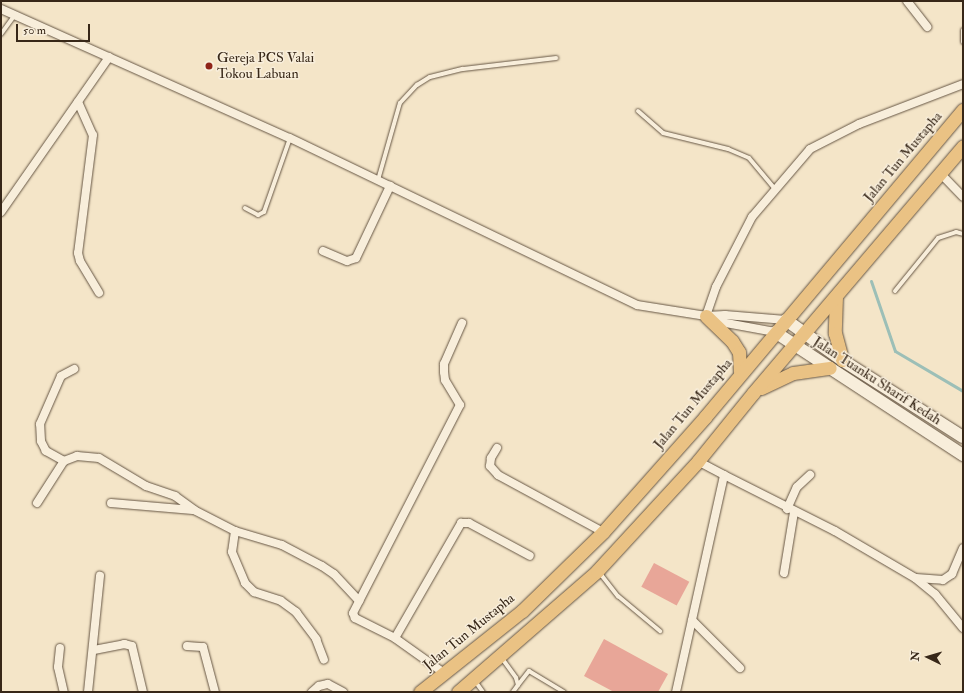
<!DOCTYPE html>
<html>
<head>
<meta charset="utf-8">
<style>
  body { margin:0 }
  #map { position:relative; width:964px; height:693px; overflow:hidden; background:#f4e5c8; font-family:"IM FELL Double Pica",serif }
  div>[style] { position:absolute }
  .stream>* { height:3px; margin:-1.5px; padding:0 1.5px; transform-origin:1.5px; border-radius:1.5px; background:#9cbfb7 }
  .building>* { inset:0; background:#e8a698; transform-origin:0 0 }
  .roads { filter:drop-shadow(0 0 1px #665644) drop-shadow(0 0 1px #665644) }
  .service>* { height:4px; margin:-2px; padding:0 2px; transform-origin:2px; border-radius:2px; background:#f8eedb }
  .minor>* { height:8px; margin:-4px; padding:0 4px; transform-origin:4px; border-radius:4px; background:#f8eedb }
  .secondary>* { height:12px; margin:-6px; padding:0 6px; transform-origin:6px; border-radius:6px; background:#f8eedb }
  .primary>* { height:13px; margin:-6.5px; padding:0 6.5px; transform-origin:6.5px; border-radius:6.5px; background:#eac284 }
  .dots>* { width:11px; height:11px; translate:-50% -50%; box-sizing:border-box; border:2px solid #f8eedb; border-radius:50% }
  span { translate:-50% -50%; white-space:nowrap; text-align:center; line-height:1.15; -webkit-text-stroke:3px #f8eedb; paint-order:stroke }
  .poi-label { font-size:14px; color:#372718 }
  .left { translate:0 -50%; text-align:left }
  .street-label { font-size:14px; color:#372718 }
  .frame { position:absolute; inset:0; border:2px solid #372718; pointer-events:none }
  .north { position:absolute; left:908px; top:637px; width:40px; height:40px; -webkit-text-stroke:3px #f8eedb; paint-order:stroke; rotate:275deg; font-size:11px; font-weight:700; line-height:16px; text-align:center; color:#372718 }
  .north::after { content:''; display:block; margin:auto; width:14px; height:18px; background:#372718; clip-path:polygon(50% 0,100% 100%,50% 72%,0 100%) }
  .scale { position:absolute; left:16px; top:24px; width:74px; height:18px; box-sizing:border-box; border:2px solid #372718; border-top:0; padding-left:5px; font-size:12px; line-height:14px; white-space:nowrap; color:#372718; -webkit-text-stroke:3px #f8eedb; paint-order:stroke }
</style>
</head>
<body>
<div id="map">
  <div class="stream">
    <div style="left:871px;top:281px;width:74px;rotate:71.1deg"></div>
    <div style="left:895px;top:351px;width:79px;rotate:30.5deg"></div>
  </div>
  <div class="building">
    <div style="left:654px;top:563px;width:40px;height:27px;rotate:28deg"></div>
    <div style="clip-path:polygon(604px 639px,668px 674px,658px 692px,614px 692px,584px 676px)"></div>
  </div>
  <div class="roads">
    <div class="service">
      <div style="left:963px;top:30px;width:12px;rotate:90deg"></div>
      <div style="left:1px;top:34px;width:24px;rotate:-54deg"></div>
      <div style="left:638px;top:111px;width:33px;rotate:41deg"></div>
      <div style="left:663px;top:133px;width:67px;rotate:13.8deg"></div>
      <div style="left:728px;top:149px;width:23px;rotate:23deg"></div>
      <div style="left:749px;top:158px;width:39px;rotate:50deg"></div>
      <div style="left:378px;top:180px;width:80px;rotate:-74.1deg"></div>
      <div style="left:400px;top:103px;width:25px;rotate:-47deg"></div>
      <div style="left:417px;top:85px;width:15px;rotate:-32deg"></div>
      <div style="left:430px;top:77px;width:34px;rotate:-14deg"></div>
      <div style="left:463px;top:69px;width:94px;rotate:-6.7deg"></div>
      <div style="left:245px;top:208px;width:15px;rotate:28deg"></div>
      <div style="left:258px;top:215px;width:7px;rotate:-27deg"></div>
      <div style="left:264px;top:212px;width:78px;rotate:-70.6deg"></div>
      <div style="left:895px;top:291px;width:68px;rotate:-50.9deg"></div>
      <div style="left:938px;top:238px;width:19px;rotate:-18deg"></div>
      <div style="left:956px;top:232px;width:7px;rotate:16deg"></div>
      <div style="left:599px;top:572px;width:31px;rotate:52deg"></div>
      <div style="left:618px;top:596px;width:55px;rotate:39.8deg"></div>
      <div style="left:501px;top:657px;width:26px;rotate:54deg"></div>
      <div style="left:516px;top:678px;width:7px;rotate:74deg"></div>
      <div style="left:518px;top:685px;width:9px;rotate:126deg"></div>
      <div style="left:475px;top:681px;width:14px;rotate:54deg"></div>
      <div style="left:518px;top:685px;width:18px;rotate:-52deg"></div>
      <div style="left:529px;top:671px;width:41px;rotate:31deg"></div>
    </div>
    <div class="minor">
      <div style="left:907px;top:1px;width:33px;rotate:52deg"></div>
      <div style="left:1px;top:9px;width:316px;rotate:24.1deg"></div>
      <div style="left:290px;top:138px;width:385px;rotate:25.7deg"></div>
      <div style="left:637px;top:305px;width:70px;rotate:9.1deg"></div>
      <div style="left:706px;top:316px;width:19px;rotate:-3deg"></div>
      <div style="left:725px;top:315px;width:61px;rotate:4.7deg"></div>
      <div style="left:78px;top:102px;width:36px;rotate:66deg"></div>
      <div style="left:93px;top:135px;width:119px;rotate:97.2deg"></div>
      <div style="left:78px;top:253px;width:8px;rotate:76deg"></div>
      <div style="left:80px;top:261px;width:37px;rotate:59deg"></div>
      <div style="left:940px;top:173px;width:33px;rotate:46deg"></div>
      <div style="left:1px;top:212px;width:189px;rotate:-55.1deg"></div>
      <div style="left:323px;top:251px;width:26px;rotate:23deg"></div>
      <div style="left:347px;top:261px;width:9px;rotate:-18deg"></div>
      <div style="left:356px;top:258px;width:80px;rotate:-64.7deg"></div>
      <div style="left:706px;top:316px;width:31px;rotate:-71deg"></div>
      <div style="left:716px;top:287px;width:79px;rotate:-62.8deg"></div>
      <div style="left:752px;top:217px;width:89px;rotate:-49.5deg"></div>
      <div style="left:810px;top:149px;width:55px;rotate:-27deg"></div>
      <div style="left:859px;top:124px;width:111px;rotate:-21deg"></div>
      <div style="left:715px;top:321px;width:61px;rotate:10.4deg"></div>
      <div style="left:497px;top:448px;width:12px;rotate:121deg"></div>
      <div style="left:491px;top:458px;width:8px;rotate:97deg"></div>
      <div style="left:490px;top:466px;width:12px;rotate:48deg"></div>
      <div style="left:498px;top:475px;width:119px;rotate:28.5deg"></div>
      <div style="left:64px;top:461px;width:21px;rotate:-151deg"></div>
      <div style="left:46px;top:451px;width:11px;rotate:-117deg"></div>
      <div style="left:41px;top:441px;width:17px;rotate:-93deg"></div>
      <div style="left:40px;top:424px;width:52px;rotate:-66.4deg"></div>
      <div style="left:61px;top:376px;width:15px;rotate:-28deg"></div>
      <div style="left:724px;top:475px;width:124px;rotate:26.8deg"></div>
      <div style="left:835px;top:531px;width:93px;rotate:30.4deg"></div>
      <div style="left:915px;top:578px;width:26px;rotate:39deg"></div>
      <div style="left:935px;top:594px;width:44px;rotate:50.5deg"></div>
      <div style="left:37px;top:503px;width:50px;rotate:-57.3deg"></div>
      <div style="left:64px;top:461px;width:14px;rotate:-21deg"></div>
      <div style="left:77px;top:456px;width:22px;rotate:5deg"></div>
      <div style="left:99px;top:458px;width:55px;rotate:30.8deg"></div>
      <div style="left:146px;top:486px;width:31px;rotate:19deg"></div>
      <div style="left:175px;top:496px;width:24px;rotate:36deg"></div>
      <div style="left:194px;top:510px;width:46px;rotate:27.1deg"></div>
      <div style="left:235px;top:531px;width:49px;rotate:16.6deg"></div>
      <div style="left:282px;top:545px;width:45px;rotate:27.7deg"></div>
      <div style="left:322px;top:566px;width:14px;rotate:34deg"></div>
      <div style="left:334px;top:574px;width:37px;rotate:47deg"></div>
      <div style="left:111px;top:503px;width:82px;rotate:4.9deg"></div>
      <div style="left:787px;top:509px;width:24px;rotate:-66deg"></div>
      <div style="left:797px;top:487px;width:18px;rotate:-43deg"></div>
      <div style="left:235px;top:531px;width:21px;rotate:98deg"></div>
      <div style="left:232px;top:552px;width:34px;rotate:67deg"></div>
      <div style="left:245px;top:583px;width:13px;rotate:45deg"></div>
      <div style="left:254px;top:592px;width:28px;rotate:18deg"></div>
      <div style="left:281px;top:601px;width:19px;rotate:36deg"></div>
      <div style="left:296px;top:612px;width:34px;rotate:53deg"></div>
      <div style="left:316px;top:639px;width:22px;rotate:69deg"></div>
      <div style="left:784px;top:573px;width:62px;rotate:-80.7deg"></div>
      <div style="left:916px;top:578px;width:27px;rotate:4deg"></div>
      <div style="left:943px;top:580px;width:11px;rotate:-34deg"></div>
      <div style="left:952px;top:574px;width:28px;rotate:-67deg"></div>
      <div style="left:692px;top:620px;width:68px;rotate:45deg"></div>
      <div style="left:395px;top:638px;width:133px;rotate:-60.1deg"></div>
      <div style="left:461px;top:523px;width:8px"></div>
      <div style="left:469px;top:523px;width:69px;rotate:28.4deg"></div>
      <div style="left:187px;top:646px;width:16px;rotate:4deg"></div>
      <div style="left:203px;top:647px;width:47px;rotate:75.1deg"></div>
      <div style="left:60px;top:648px;width:19px;rotate:96deg"></div>
      <div style="left:58px;top:667px;width:26px;rotate:77deg"></div>
      <div style="left:94px;top:650px;width:31px;rotate:-11deg"></div>
      <div style="left:124px;top:644px;width:8px;rotate:14deg"></div>
      <div style="left:132px;top:646px;width:47px;rotate:76.6deg"></div>
      <div style="left:444px;top:673px;width:60px;rotate:-144.5deg"></div>
      <div style="left:395px;top:638px;width:45px;rotate:-153.4deg"></div>
      <div style="left:355px;top:618px;width:5px;rotate:-112deg"></div>
      <div style="left:353px;top:613px;width:234px;rotate:-62.8deg"></div>
      <div style="left:460px;top:405px;width:29px;rotate:-121deg"></div>
      <div style="left:445px;top:380px;width:8px;rotate:-97deg"></div>
      <div style="left:444px;top:372px;width:8px;rotate:-90deg"></div>
      <div style="left:444px;top:364px;width:45px;rotate:-66.3deg"></div>
      <div style="left:88px;top:692px;width:117px;rotate:-84.1deg"></div>
      <div style="left:312px;top:692px;width:9px;rotate:-41deg"></div>
      <div style="left:319px;top:686px;width:9px;rotate:-13deg"></div>
      <div style="left:328px;top:684px;width:17px;rotate:28deg"></div>
      <div style="left:676px;top:692px;width:222px;rotate:-77.5deg"></div>
      <div style="left:724px;top:475px;width:30px;rotate:-152deg"></div>
    </div>
    <div class="secondary">
      <div style="left:786px;top:320px;width:69px;rotate:35.5deg"></div>
      <div style="left:842px;top:360px;width:143px;rotate:32.5deg"></div>
      <div style="left:775px;top:332px;width:225px;rotate:33.2deg"></div>
    </div>
    <div class="primary">
      <div style="left:836px;top:296px;width:37px;rotate:92deg"></div>
      <div style="left:835px;top:333px;width:28px;rotate:75deg"></div>
      <div style="left:706px;top:316px;width:36px;rotate:44deg"></div>
      <div style="left:732px;top:341px;width:13px;rotate:58deg"></div>
      <div style="left:739px;top:352px;width:22px;rotate:87deg"></div>
      <div style="left:761px;top:388px;width:35px;rotate:-25deg"></div>
      <div style="left:793px;top:373px;width:37px;rotate:-8deg"></div>
      <div style="left:420px;top:692px;width:130px;rotate:-38.5deg"></div>
      <div style="left:522px;top:611px;width:113px;rotate:-44.3deg"></div>
      <div style="left:603px;top:532px;width:154px;rotate:-48.4deg"></div>
      <div style="left:705px;top:417px;width:401px;rotate:-50deg"></div>
      <div style="left:458px;top:692px;width:184px;rotate:-41deg"></div>
      <div style="left:597px;top:571px;width:149px;rotate:-47.4deg"></div>
      <div style="left:698px;top:461px;width:87px;rotate:-51deg"></div>
      <div style="left:753px;top:393px;width:324px;rotate:-49.6deg"></div>
    </div>
  </div>
  <div class="dots">
    <div style="left:209px;top:66px;background:#8f2418"></div>
  </div>
  <div class="poi-label">
    <span class="left" style="left:217px;top:66px">Gereja PCS Valai<br>Tokou Labuan</span>
  </div>
  <div class="street-label">
    <span style="left:903px;top:157px;rotate:-50deg">Jalan Tun Mustapha</span>
    <span style="left:877px;top:381px;rotate:33deg">Jalan Tuanku Sharif Kedah</span>
    <span style="left:693px;top:404px;rotate:-50deg">Jalan Tun Mustapha</span>
    <span style="left:469px;top:632px;rotate:-39deg">Jalan Tun Mustapha</span>
  </div>
  <div class="frame"></div>
  <div class="north">N</div>
  <div class="scale">50 m</div>
</div>
</body>
</html>
